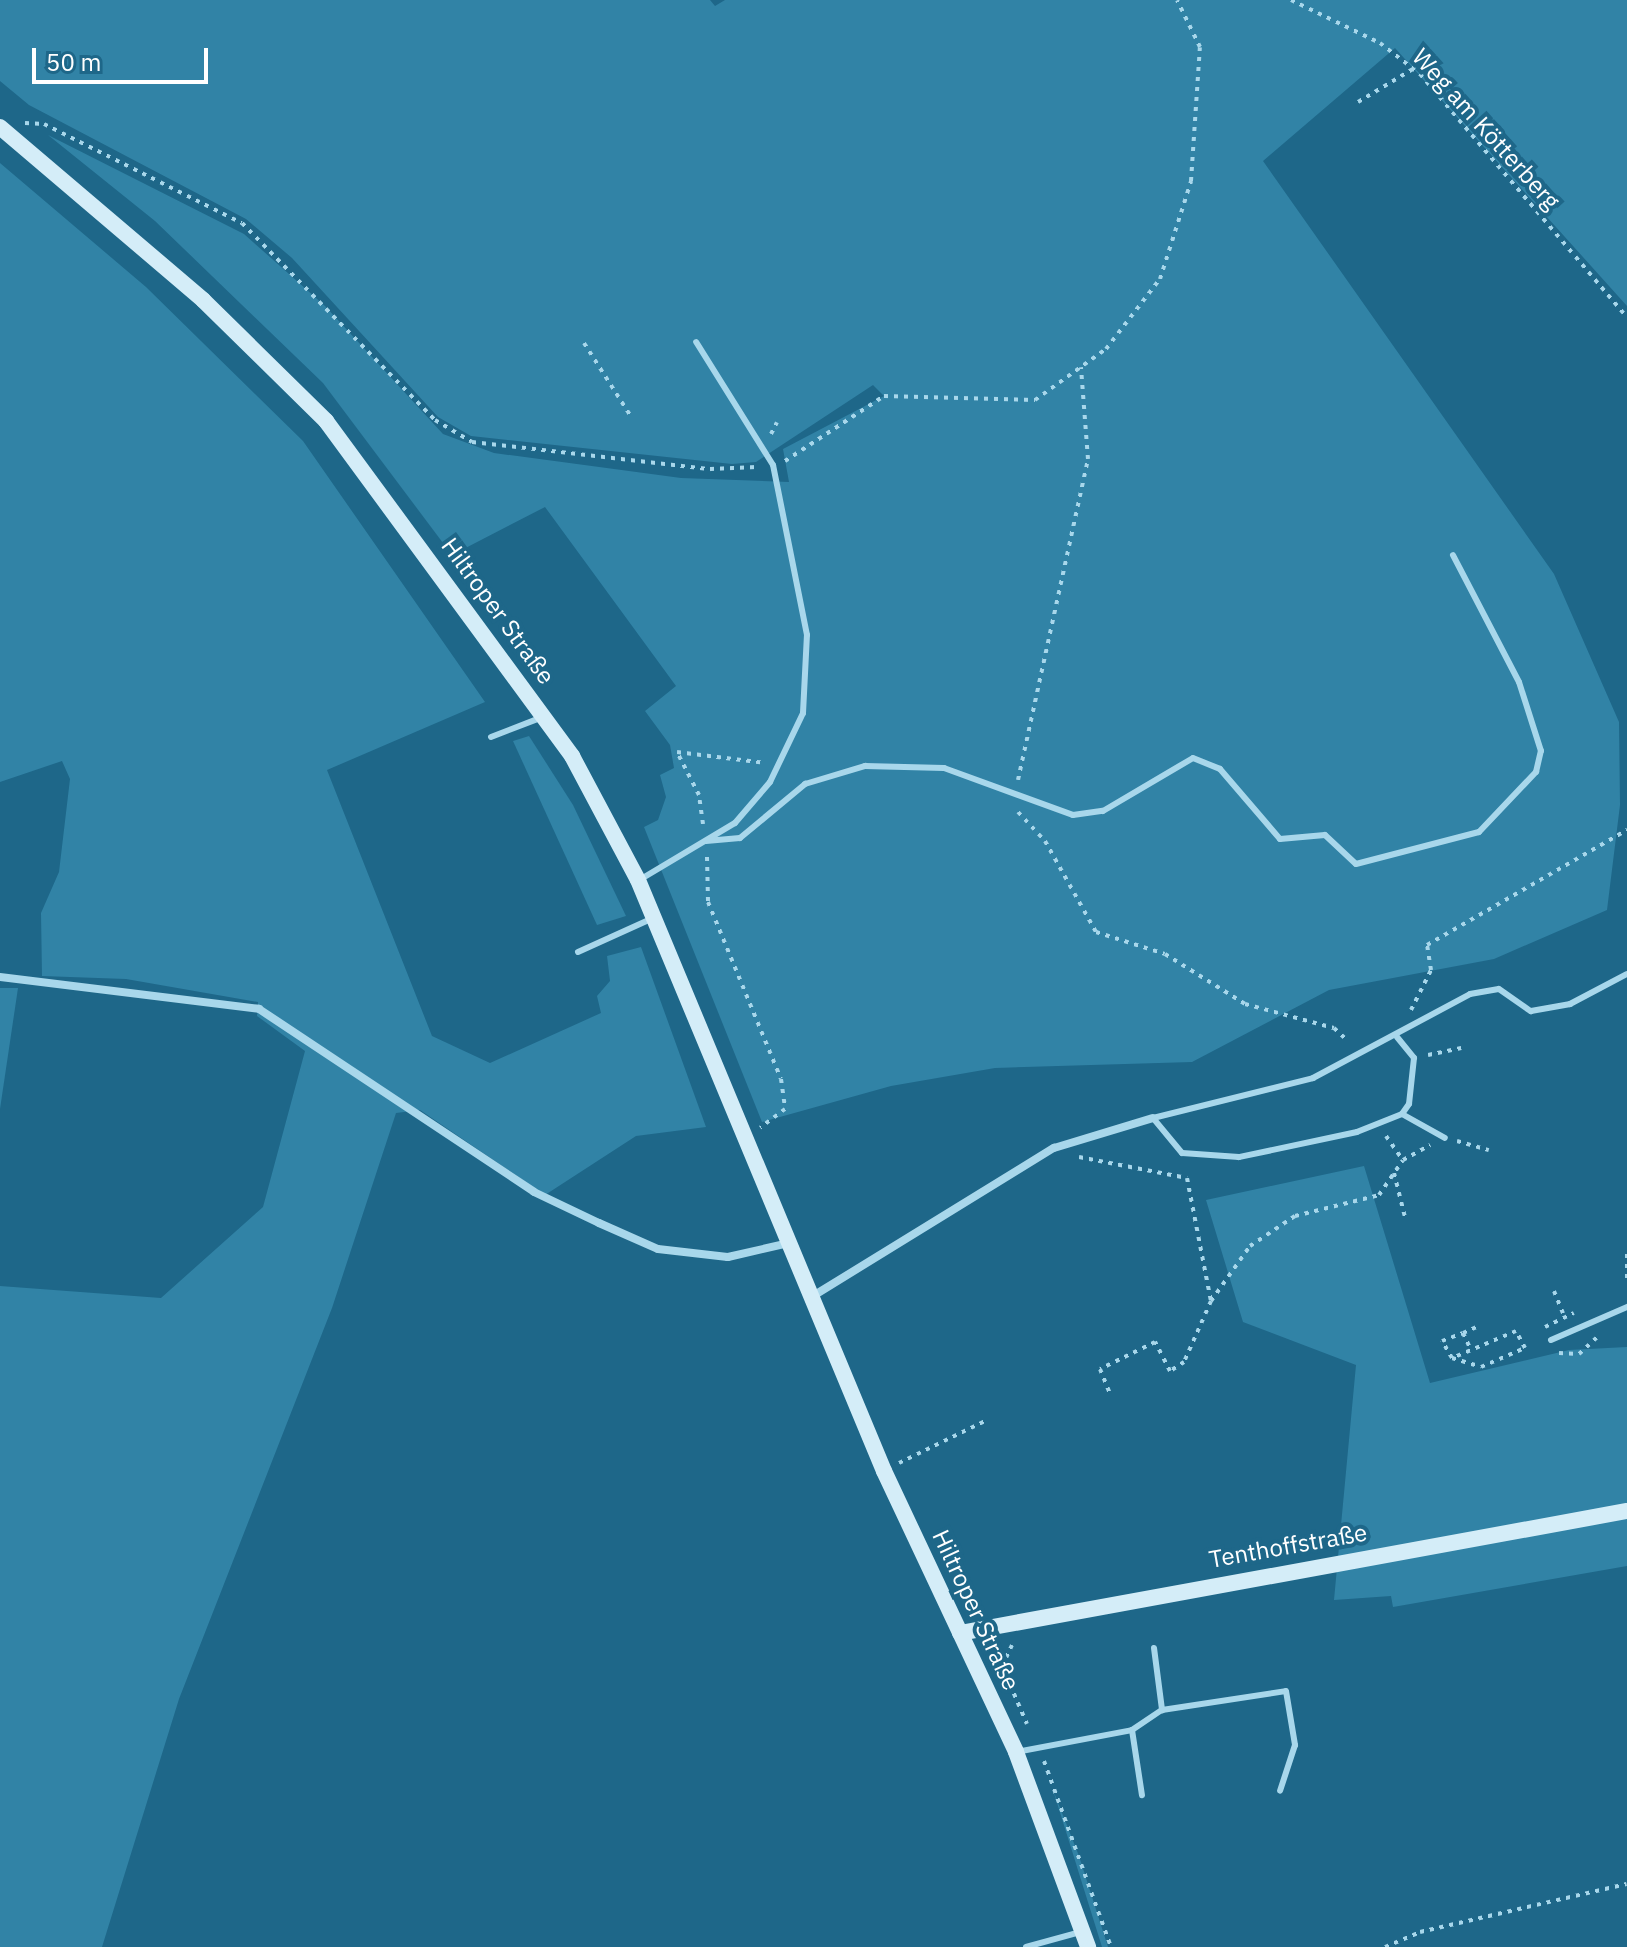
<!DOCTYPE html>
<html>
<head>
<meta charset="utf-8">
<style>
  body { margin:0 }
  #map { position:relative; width:1627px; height:1947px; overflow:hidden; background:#1e6789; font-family:"IBM Plex Sans",sans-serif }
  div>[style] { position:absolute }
  .green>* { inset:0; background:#3183a6 }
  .path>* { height:4px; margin-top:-2px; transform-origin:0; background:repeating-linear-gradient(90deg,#a8d7eb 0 4px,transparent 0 10px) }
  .lane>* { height:6px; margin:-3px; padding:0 3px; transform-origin:3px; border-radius:3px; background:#a8d7eb }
  .street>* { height:8px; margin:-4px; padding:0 4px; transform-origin:4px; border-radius:4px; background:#a8d7eb }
  .secondary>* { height:16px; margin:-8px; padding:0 8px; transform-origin:8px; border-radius:8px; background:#d4edf8 }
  span { translate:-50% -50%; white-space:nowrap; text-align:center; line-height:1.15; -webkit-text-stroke:8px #1e6789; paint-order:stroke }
  .street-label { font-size:24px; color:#fff }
  .scale { position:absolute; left:32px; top:48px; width:176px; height:36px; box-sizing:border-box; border:4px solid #fff; border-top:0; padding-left:10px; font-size:24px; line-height:28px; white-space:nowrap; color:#fff; -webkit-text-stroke:6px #1e6789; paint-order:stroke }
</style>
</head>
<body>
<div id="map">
  <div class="green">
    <div style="clip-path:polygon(0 0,710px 0,715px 6px,725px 0,1627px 0,1627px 306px,1395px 48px,1263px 161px,1554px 574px,1619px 722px,1620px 805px,1607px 910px,1494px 959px,1329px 990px,1192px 1062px,995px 1068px,891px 1086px,762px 1122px,644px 827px,658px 820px,666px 797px,660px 775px,674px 768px,670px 745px,645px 711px,676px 686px,545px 507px,452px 555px,323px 383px,155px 221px,48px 135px,244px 234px,325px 306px,443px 434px,494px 453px,681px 478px,789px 482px,783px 449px,884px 396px,873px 385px,756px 462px,732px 464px,471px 436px,438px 417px,292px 258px,246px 219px,29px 105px,0 81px)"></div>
    <div style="clip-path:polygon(0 163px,146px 287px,303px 441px,485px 702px,327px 770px,432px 1036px,490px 1063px,601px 1013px,597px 996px,610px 981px,607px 956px,641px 947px,706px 1127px,636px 1136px,545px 1195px,420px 1110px,396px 1113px,332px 1308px,179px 1699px,102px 1947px,0 1947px,0 1286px,161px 1298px,263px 1207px,305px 1051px,257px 1016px,258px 1002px,126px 979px,42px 976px,41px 913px,59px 872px,70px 779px,62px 761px,0 782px)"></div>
    <div style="clip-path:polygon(529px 736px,573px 805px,626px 916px,597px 925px,513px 741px)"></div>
    <div style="clip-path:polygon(0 988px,18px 988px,0 1109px)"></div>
    <div style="clip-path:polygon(1364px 1166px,1430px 1383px,1569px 1350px,1627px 1347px,1627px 1566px,1393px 1607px,1391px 1596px,1334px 1600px,1356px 1365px,1243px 1322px,1206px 1200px)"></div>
    <div style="clip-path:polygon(1053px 1790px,1079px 1856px,1108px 1947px,1102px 1947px)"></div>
  </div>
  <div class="path">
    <div style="left:1291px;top:0;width:99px;rotate:25.8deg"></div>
    <div style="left:1380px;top:43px;width:51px;rotate:37.8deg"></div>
    <div style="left:1420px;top:74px;width:319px;rotate:49.6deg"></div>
    <div style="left:1358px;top:102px;width:64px;rotate:-31deg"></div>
    <div style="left:25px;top:123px;width:19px;rotate:3deg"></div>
    <div style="left:44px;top:124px;width:221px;rotate:26.6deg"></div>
    <div style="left:242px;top:223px;width:276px;rotate:45.6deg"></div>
    <div style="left:435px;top:420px;width:43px;rotate:30.7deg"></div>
    <div style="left:472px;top:442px;width:240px;rotate:6.5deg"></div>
    <div style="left:710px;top:469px;width:47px;rotate:-2.4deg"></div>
    <div style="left:584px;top:343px;width:89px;rotate:57.4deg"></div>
    <div style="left:771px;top:434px;width:13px;rotate:-63deg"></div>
    <div style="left:785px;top:461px;width:118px;rotate:-33.3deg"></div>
    <div style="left:884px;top:396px;width:151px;rotate:1.5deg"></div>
    <div style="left:1035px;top:400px;width:87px;rotate:-35.7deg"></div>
    <div style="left:1106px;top:349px;width:88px;rotate:-52.4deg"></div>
    <div style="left:1160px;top:279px;width:103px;rotate:-72.4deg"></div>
    <div style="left:1191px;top:181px;width:134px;rotate:-86.2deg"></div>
    <div style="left:1200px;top:47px;width:52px;rotate:-116.1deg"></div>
    <div style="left:1018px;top:780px;width:329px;rotate:-77.7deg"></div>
    <div style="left:1088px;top:459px;width:92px;rotate:-94.4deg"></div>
    <div style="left:1018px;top:812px;width:40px;rotate:47deg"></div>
    <div style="left:1045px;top:841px;width:104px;rotate:60.7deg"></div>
    <div style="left:1096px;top:932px;width:72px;rotate:17.7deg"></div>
    <div style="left:1165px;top:954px;width:94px;rotate:32deg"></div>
    <div style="left:1245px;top:1004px;width:92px;rotate:15.1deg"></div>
    <div style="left:1334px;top:1028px;width:19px;rotate:43deg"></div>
    <div style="left:703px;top:824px;width:29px;rotate:-98deg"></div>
    <div style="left:699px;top:795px;width:48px;rotate:-117.1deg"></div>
    <div style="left:677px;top:752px;width:89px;rotate:7.1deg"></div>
    <div style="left:707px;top:857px;width:45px;rotate:88.7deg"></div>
    <div style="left:708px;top:902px;width:191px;rotate:67.6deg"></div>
    <div style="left:781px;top:1079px;width:30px;rotate:82deg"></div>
    <div style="left:785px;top:1109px;width:31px;rotate:143deg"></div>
    <div style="left:1411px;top:1010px;width:45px;rotate:-63.4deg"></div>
    <div style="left:1431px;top:970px;width:25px;rotate:-99deg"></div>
    <div style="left:1427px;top:945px;width:231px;rotate:-29.9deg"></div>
    <div style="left:1428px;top:1055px;width:34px;rotate:-12deg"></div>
    <div style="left:1386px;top:1136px;width:29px;rotate:55deg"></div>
    <div style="left:1457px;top:1141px;width:33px;rotate:16deg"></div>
    <div style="left:1079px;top:1157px;width:110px;rotate:11deg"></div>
    <div style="left:1187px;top:1178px;width:125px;rotate:79deg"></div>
    <div style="left:1211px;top:1301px;width:67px;rotate:113.9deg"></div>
    <div style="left:1184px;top:1362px;width:17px;rotate:147deg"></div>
    <div style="left:1170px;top:1371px;width:33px;rotate:-117deg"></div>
    <div style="left:1155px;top:1342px;width:61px;rotate:153.9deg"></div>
    <div style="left:1100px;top:1369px;width:27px;rotate:68deg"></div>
    <div style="left:1394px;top:1173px;width:45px;rotate:76deg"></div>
    <div style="left:1627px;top:1254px;width:28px;rotate:90deg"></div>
    <div style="left:1554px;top:1291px;width:24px;rotate:68deg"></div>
    <div style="left:1211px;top:1301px;width:67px;rotate:-54.7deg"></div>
    <div style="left:1250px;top:1246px;width:54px;rotate:-33.7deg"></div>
    <div style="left:1295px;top:1216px;width:87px;rotate:-14deg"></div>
    <div style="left:1379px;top:1195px;width:42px;rotate:-55.6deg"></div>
    <div style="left:1403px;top:1160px;width:31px;rotate:-29deg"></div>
    <div style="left:1545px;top:1327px;width:32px;rotate:-26deg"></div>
    <div style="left:1463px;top:1333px;width:17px;rotate:-24deg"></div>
    <div style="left:1559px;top:1353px;width:20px;rotate:3deg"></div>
    <div style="left:1579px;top:1354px;width:25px;rotate:-43deg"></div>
    <div style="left:1452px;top:1358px;width:30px;rotate:17deg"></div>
    <div style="left:1481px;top:1367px;width:48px;rotate:-23.4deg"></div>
    <div style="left:1525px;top:1348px;width:19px;rotate:-118deg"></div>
    <div style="left:1516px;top:1331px;width:69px;rotate:157.1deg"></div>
    <div style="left:1452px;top:1358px;width:20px;rotate:-120deg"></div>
    <div style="left:1442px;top:1341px;width:22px;rotate:-21deg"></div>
    <div style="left:1463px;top:1333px;width:19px;rotate:65deg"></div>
    <div style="left:899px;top:1463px;width:98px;rotate:-26deg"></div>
    <div style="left:1012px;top:1645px;width:23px;rotate:115deg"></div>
    <div style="left:1002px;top:1666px;width:63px;rotate:66.7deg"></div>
    <div style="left:1044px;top:1761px;width:198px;rotate:70.2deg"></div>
    <div style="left:1385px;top:1947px;width:38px;rotate:-23deg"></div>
    <div style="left:1420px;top:1932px;width:212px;rotate:-13.1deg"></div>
  </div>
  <div class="lane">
    <div style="left:491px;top:737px;width:53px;rotate:-21.2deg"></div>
    <div style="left:706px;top:841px;width:34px;rotate:-5deg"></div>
    <div style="left:740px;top:838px;width:85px;rotate:-39.7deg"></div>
    <div style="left:805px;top:784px;width:63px;rotate:-16.7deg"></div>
    <div style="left:865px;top:766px;width:79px;rotate:1.5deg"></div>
    <div style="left:944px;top:768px;width:137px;rotate:20deg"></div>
    <div style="left:1073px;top:815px;width:30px;rotate:-8deg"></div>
    <div style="left:1103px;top:811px;width:104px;rotate:-30.5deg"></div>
    <div style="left:1193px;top:758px;width:29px;rotate:22deg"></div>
    <div style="left:1220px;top:769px;width:92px;rotate:49.4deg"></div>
    <div style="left:1280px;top:839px;width:45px;rotate:-5.1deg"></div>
    <div style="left:1325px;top:835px;width:42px;rotate:43.1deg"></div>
    <div style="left:1356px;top:864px;width:127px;rotate:-14.6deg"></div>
    <div style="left:1479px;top:832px;width:83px;rotate:-46.5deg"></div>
    <div style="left:1536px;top:772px;width:22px;rotate:-77deg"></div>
    <div style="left:1541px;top:751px;width:72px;rotate:-107.7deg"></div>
    <div style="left:1519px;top:682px;width:143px;rotate:-117.5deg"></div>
    <div style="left:641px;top:879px;width:109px;rotate:-30.8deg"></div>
    <div style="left:735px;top:823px;width:54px;rotate:-49.5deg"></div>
    <div style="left:770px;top:782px;width:76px;rotate:-64.4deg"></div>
    <div style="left:803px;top:713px;width:78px;rotate:-87.1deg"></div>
    <div style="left:807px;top:635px;width:173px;rotate:-101.3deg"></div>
    <div style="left:773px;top:465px;width:145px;rotate:-122deg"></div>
    <div style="left:578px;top:952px;width:80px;rotate:-24.3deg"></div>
    <div style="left:1397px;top:1037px;width:27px;rotate:51deg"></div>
    <div style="left:1414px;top:1058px;width:46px;rotate:96.2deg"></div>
    <div style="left:1409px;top:1104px;width:12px;rotate:125deg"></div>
    <div style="left:1402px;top:1114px;width:48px;rotate:158.2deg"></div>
    <div style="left:1357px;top:1132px;width:121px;rotate:168deg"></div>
    <div style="left:1239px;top:1157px;width:57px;rotate:-176deg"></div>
    <div style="left:1182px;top:1153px;width:45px;rotate:-129.6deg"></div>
    <div style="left:1153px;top:1118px;width:165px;rotate:-14deg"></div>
    <div style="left:1313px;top:1078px;width:178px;rotate:-28.1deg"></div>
    <div style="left:1470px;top:994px;width:29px;rotate:-10deg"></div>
    <div style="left:1499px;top:989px;width:39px;rotate:35deg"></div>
    <div style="left:1531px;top:1011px;width:40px;rotate:-10deg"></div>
    <div style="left:1570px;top:1004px;width:64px;rotate:-27.8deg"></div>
    <div style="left:1402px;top:1114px;width:49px;rotate:29.2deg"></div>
    <div style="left:1551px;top:1340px;width:83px;rotate:-23.5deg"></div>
    <div style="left:1154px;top:1648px;width:63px;rotate:82.6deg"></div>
    <div style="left:1132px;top:1730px;width:66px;rotate:81.3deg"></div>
    <div style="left:1016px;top:1752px;width:118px;rotate:-10.7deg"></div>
    <div style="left:1132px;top:1730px;width:36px;rotate:-34deg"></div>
    <div style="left:1162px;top:1710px;width:125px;rotate:-8.7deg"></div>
    <div style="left:1286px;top:1691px;width:55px;rotate:80.5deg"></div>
    <div style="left:1295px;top:1745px;width:48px;rotate:108.1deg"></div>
    <div style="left:1026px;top:1947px;width:56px;rotate:-15.5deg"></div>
  </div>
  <div class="street">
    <div style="left:0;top:977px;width:261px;rotate:7deg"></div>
    <div style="left:259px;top:1009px;width:330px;rotate:33.6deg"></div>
    <div style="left:534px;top:1192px;width:72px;rotate:25.5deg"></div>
    <div style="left:599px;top:1223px;width:64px;rotate:23.8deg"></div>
    <div style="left:658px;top:1249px;width:70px;rotate:6.5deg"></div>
    <div style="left:728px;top:1257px;width:63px;rotate:-12.9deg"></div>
    <div style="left:813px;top:1296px;width:283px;rotate:-31.6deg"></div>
    <div style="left:1054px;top:1148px;width:103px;rotate:-16.9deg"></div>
  </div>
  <div class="secondary">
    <div style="left:0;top:127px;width:267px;rotate:40.4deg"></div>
    <div style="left:203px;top:300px;width:173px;rotate:44.5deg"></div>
    <div style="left:326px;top:421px;width:416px;rotate:53.7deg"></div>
    <div style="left:572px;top:756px;width:140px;rotate:62deg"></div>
    <div style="left:638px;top:880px;width:640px;rotate:67.4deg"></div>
    <div style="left:884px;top:1471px;width:310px;rotate:64.8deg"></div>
    <div style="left:1016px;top:1752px;width:208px;rotate:69.7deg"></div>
    <div style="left:960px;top:1633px;width:678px;rotate:-10.37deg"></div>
  </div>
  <div class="street-label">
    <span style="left:1486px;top:129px;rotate:48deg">Weg am Kötterberg</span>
    <span style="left:498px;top:611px;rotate:54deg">Hiltroper Straße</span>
    <span style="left:1288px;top:1546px;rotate:-10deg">Tenthoffstraße</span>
    <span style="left:976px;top:1610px;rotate:65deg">Hiltroper Straße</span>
  </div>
  <div class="scale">50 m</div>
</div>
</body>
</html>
